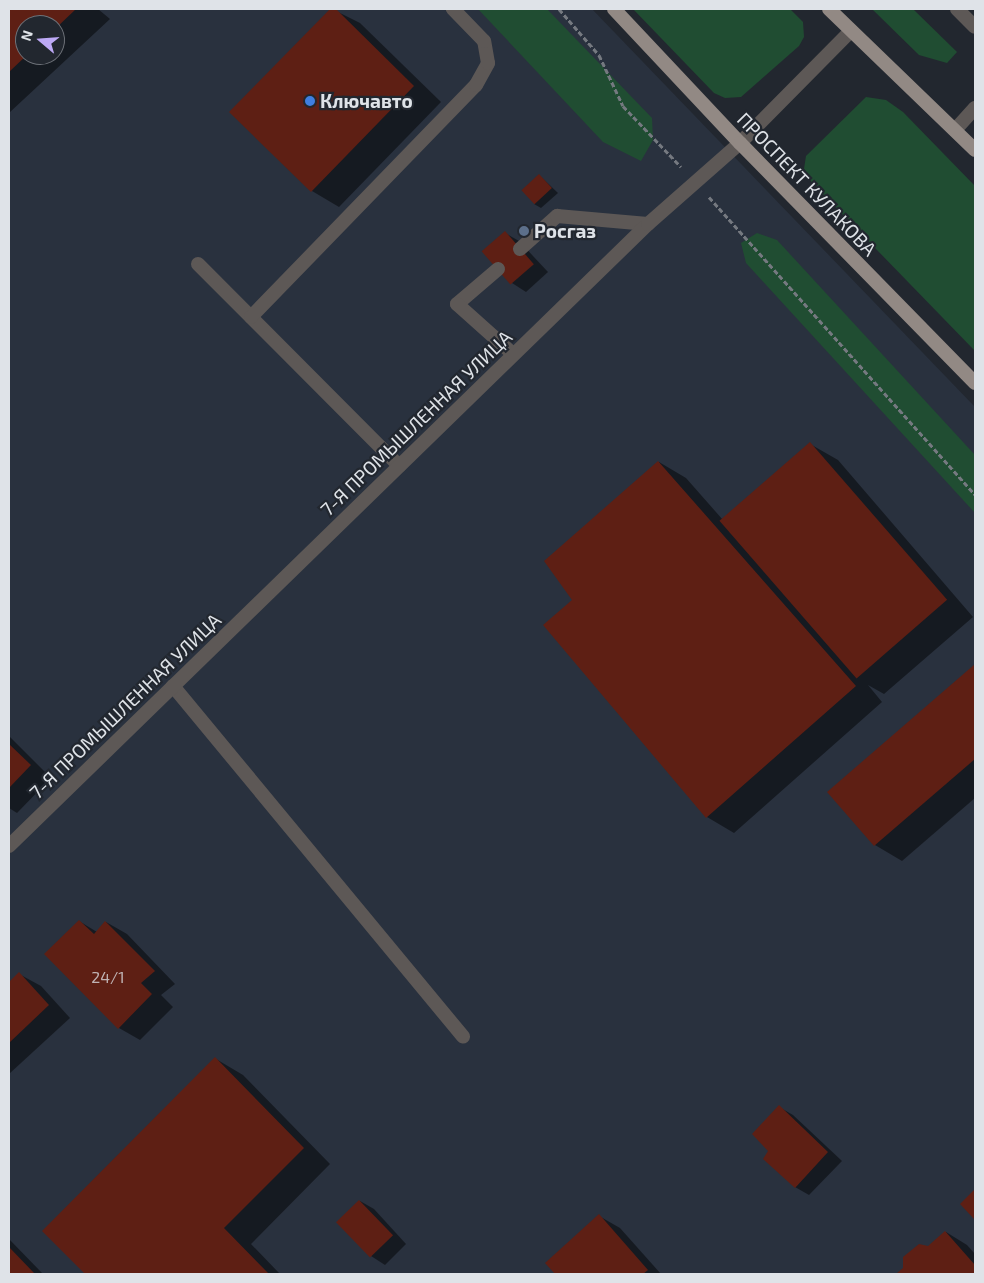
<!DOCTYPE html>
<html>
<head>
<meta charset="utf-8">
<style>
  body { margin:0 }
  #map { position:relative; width:984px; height:1283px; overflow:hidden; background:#22272f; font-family:"Exo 2",sans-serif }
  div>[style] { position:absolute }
  .built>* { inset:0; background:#29313e }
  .green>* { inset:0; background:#204d32 }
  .shadow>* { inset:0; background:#0007 }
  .building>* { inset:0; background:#5e1f14; transform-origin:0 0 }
  .path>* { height:3px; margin-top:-1.5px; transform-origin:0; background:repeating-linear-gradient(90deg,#757980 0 5px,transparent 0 7.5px) }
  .service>* { height:14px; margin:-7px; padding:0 7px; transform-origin:7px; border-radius:7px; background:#5d5856 }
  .minor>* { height:14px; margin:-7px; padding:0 7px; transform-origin:7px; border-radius:7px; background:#5d5856 }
  .primary>* { height:14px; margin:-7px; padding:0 7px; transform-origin:7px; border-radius:7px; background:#928984 }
  .dots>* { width:14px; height:14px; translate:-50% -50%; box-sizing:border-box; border:2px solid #22272f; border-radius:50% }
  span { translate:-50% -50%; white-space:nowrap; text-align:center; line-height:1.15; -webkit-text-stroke:4.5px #22272f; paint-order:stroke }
  .number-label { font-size:16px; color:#bfb2b3 }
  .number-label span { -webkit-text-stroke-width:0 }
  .poi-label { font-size:19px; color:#dfe3e8; font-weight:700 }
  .left { translate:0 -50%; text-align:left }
  .street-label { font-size:19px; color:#dfe3e8 }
  .frame { position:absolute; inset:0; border:10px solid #dfe3e8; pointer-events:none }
  .north { position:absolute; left:15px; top:15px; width:50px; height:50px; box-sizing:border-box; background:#22272f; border:1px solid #6e7279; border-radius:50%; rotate:288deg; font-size:14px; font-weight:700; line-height:20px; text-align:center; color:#dfe3e8 }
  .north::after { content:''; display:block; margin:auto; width:18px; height:22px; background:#bda9f5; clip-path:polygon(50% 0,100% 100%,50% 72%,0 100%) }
</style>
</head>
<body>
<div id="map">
  <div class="built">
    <div style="clip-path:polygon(evenodd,9px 9px,592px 9px,975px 407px,975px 1274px,9px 1274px,9px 9px,25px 25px,55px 25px,55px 55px,25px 55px,25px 25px)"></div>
  </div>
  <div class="green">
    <div style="clip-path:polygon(478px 9px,547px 9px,652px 118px,653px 140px,641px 161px,603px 142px)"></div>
    <div style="clip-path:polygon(633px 9px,790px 9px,803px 22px,804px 37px,799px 46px,741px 97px,725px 98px,714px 93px)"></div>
    <div style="clip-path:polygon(872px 9px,913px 9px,957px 52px,947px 63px,919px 55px)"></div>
    <div style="clip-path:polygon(866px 97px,886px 100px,903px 112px,975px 186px,975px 351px,812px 183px,804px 169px,806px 156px)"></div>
    <div style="clip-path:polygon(757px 233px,777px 240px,975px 455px,975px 513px,746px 263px,741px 243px)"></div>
  </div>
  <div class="shadow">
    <div style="clip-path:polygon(evenodd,9px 9px,98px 9px,110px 19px,9px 113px,9px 9px,25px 25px,55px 25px,55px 55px,25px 55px,25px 25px)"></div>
    <div style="clip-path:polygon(332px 9px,360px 23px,441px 102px,339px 207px,312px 191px,231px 112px)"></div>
    <div style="clip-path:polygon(539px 175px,558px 193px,541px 208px,534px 204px)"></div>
    <div style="clip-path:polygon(505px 233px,519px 241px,548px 272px,526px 292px,512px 283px,484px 252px)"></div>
    <div style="clip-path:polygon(810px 444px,838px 460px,973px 617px,884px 694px,868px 685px,882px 702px,734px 833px,707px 817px,545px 625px,574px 600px,659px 462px,686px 478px,723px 520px)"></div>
    <div style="clip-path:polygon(975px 666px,975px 798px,902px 861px,875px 845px,829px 792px)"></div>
    <div style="clip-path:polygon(9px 736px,51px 778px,17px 813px,9px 808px)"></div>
    <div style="clip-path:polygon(79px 921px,97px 932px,106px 922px,127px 934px,175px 984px,161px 995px,173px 1007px,140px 1040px,119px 1028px)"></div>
    <div style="clip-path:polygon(19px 974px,41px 986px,70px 1018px,9px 1074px,9px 984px)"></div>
    <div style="clip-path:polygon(216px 1059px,243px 1075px,330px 1164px,251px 1244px,280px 1274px,86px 1274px,43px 1231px)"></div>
    <div style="clip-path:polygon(779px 1107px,793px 1115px,842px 1161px,809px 1195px,795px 1187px,770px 1151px)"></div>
    <div style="clip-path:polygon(360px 1201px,374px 1209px,406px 1244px,385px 1265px,371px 1256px,338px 1222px)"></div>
    <div style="clip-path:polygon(599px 1216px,620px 1228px,661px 1274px,557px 1274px,547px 1263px)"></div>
    <div style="clip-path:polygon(946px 1232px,967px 1245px,975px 1254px,975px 1274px,898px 1274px)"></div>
    <div style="clip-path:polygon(9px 1239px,43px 1274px,9px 1274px)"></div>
  </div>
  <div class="building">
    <div style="clip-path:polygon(9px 9px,76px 9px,55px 29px,55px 25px,25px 25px,27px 55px,9px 72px)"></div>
    <div style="clip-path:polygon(330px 9px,336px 9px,414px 86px,311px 192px,229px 112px)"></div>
    <div style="left:539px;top:174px;width:19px;height:24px;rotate:47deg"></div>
    <div style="left:505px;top:231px;width:44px;height:31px;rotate:49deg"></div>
    <div style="left:810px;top:442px;width:209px;height:120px;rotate:49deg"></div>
    <div style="clip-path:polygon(658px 461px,856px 686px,706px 818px,543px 625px,572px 600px,544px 561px)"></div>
    <div style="clip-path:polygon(975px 664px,975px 759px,874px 846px,827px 792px)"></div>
    <div style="clip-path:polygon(9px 744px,31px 765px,9px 788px)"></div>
    <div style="clip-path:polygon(79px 920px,94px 934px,105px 921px,155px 971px,141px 983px,152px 994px,118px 1029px,44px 954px)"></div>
    <div style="clip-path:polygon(19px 972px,49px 1005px,9px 1043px,9px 982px)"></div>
    <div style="clip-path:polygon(215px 1057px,304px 1148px,224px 1228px,269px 1274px,85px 1274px,42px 1231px)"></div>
    <div style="clip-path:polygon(779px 1105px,828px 1152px,795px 1188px,763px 1159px,768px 1151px,752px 1134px)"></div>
    <div style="clip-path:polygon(975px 1189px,975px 1220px,960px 1204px)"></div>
    <div style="left:359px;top:1200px;width:49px;height:32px;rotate:46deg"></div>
    <div style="clip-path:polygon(599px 1214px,648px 1270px,643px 1274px,555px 1274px,545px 1263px)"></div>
    <div style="clip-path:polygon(945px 1231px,975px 1265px,975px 1274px,896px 1274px,903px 1268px,903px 1257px,919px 1244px,928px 1246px)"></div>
    <div style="clip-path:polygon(9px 1247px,35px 1274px,9px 1274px)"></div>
  </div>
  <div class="path">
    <div style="left:559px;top:9px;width:61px;rotate:49deg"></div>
    <div style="left:599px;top:55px;width:56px;rotate:64.8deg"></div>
    <div style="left:623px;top:106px;width:84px;rotate:46.4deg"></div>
    <div style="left:709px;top:197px;width:399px;rotate:48.2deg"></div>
  </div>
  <div class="service">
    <div style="left:957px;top:9px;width:25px;rotate:45deg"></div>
    <div style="left:955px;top:130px;width:30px;rotate:-48deg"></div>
    <div style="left:520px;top:249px;width:50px;rotate:-41.7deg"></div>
    <div style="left:557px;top:216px;width:91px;rotate:5deg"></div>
    <div style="left:198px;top:264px;width:285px;rotate:45.1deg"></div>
    <div style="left:498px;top:269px;width:54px;rotate:139.5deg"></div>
    <div style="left:457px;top:304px;width:75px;rotate:41.8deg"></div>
    <div style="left:251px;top:317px;width:323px;rotate:-45.9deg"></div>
    <div style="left:476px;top:85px;width:25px;rotate:-61deg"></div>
    <div style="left:488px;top:63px;width:22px;rotate:-100deg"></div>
    <div style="left:484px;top:41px;width:45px;rotate:-134.1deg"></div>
    <div style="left:173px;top:686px;width:455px;rotate:50.4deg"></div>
  </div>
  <div class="minor">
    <div style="left:9px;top:846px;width:892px;rotate:-44.23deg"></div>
    <div style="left:648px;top:224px;width:123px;rotate:-41.4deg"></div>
    <div style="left:740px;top:143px;width:158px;rotate:-45.3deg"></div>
  </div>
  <div class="primary">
    <div style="left:614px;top:9px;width:184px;rotate:46.8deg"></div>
    <div style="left:740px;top:143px;width:336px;rotate:45.6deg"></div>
    <div style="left:829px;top:9px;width:203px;rotate:44deg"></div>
  </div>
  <div class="dots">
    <div style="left:310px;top:101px;background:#3f7fe0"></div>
    <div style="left:524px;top:231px;background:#5c6f8a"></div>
  </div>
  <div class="number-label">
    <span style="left:108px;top:977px">24/1</span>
  </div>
  <div class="poi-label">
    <span class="left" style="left:320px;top:101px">Ключавто</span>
    <span class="left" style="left:534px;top:231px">Росгаз</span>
  </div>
  <div class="street-label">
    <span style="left:807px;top:184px;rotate:46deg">ПРОСПЕКТ КУЛАКОВА</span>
    <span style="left:416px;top:423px;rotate:-44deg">7-Я ПРОМЫШЛЕННАЯ УЛИЦА</span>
    <span style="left:125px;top:706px;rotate:-44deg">7-Я ПРОМЫШЛЕННАЯ УЛИЦА</span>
  </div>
  <div class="frame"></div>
  <div class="north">N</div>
</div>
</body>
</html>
